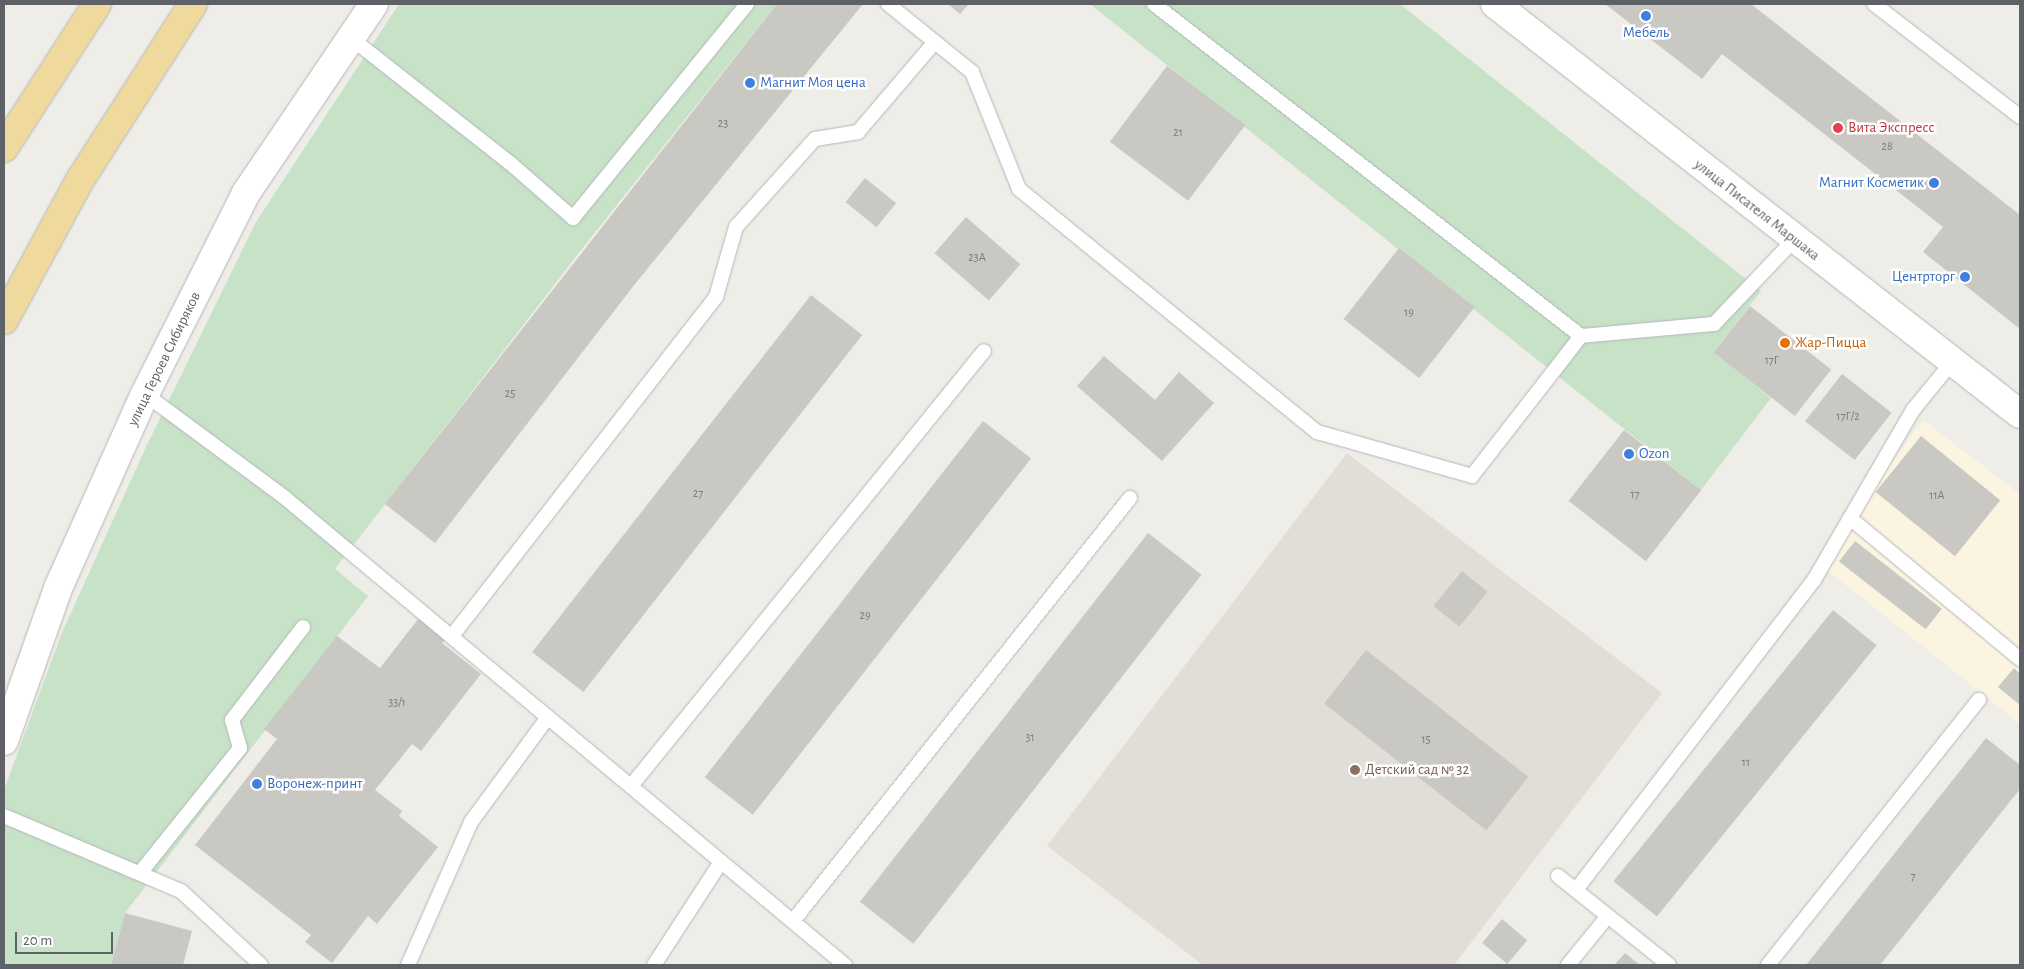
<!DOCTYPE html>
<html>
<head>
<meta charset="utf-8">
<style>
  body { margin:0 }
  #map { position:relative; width:2024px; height:969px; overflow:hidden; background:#eeede7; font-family:"Alegreya Sans",sans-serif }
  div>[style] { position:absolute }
  .commercial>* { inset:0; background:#faf4e1 }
  .education>* { inset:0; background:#e1ded8 }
  .green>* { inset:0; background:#c7e2c7 }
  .building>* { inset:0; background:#cac8c3; transform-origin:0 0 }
  .roads { filter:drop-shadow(0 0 1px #b4b6ba) drop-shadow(0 0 1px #b4b6ba) }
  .lane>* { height:14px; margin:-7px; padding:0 7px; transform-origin:7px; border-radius:7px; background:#fff }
  .secondary>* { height:28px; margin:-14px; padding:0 14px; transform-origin:14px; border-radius:14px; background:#fff }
  .highway>* { height:28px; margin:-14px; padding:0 14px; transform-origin:14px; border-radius:14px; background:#efd99d }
  .dots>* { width:14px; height:14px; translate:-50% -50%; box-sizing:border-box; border:2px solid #fff; border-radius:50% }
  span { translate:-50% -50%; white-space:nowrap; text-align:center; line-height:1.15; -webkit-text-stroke:5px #fff; paint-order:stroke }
  .number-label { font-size:12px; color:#797b7c }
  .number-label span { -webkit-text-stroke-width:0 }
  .shop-label { font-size:15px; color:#366cbe }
  .left { translate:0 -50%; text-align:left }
  .right { translate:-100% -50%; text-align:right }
  .health-label { font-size:15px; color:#be3a42 }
  .street-label { font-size:15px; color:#5e6165 }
  .food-label { font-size:15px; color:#c56008 }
  .education-label { font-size:15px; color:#785e54 }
  .frame { position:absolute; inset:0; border:5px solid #5e6165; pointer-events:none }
  .scale { position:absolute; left:15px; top:932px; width:98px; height:22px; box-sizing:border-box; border:2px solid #5e6165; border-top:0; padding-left:6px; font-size:15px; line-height:18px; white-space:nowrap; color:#5e6165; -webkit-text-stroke:4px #fff; paint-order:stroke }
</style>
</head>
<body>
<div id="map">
  <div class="commercial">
    <div style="clip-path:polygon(1923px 420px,2020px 494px,2020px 724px,1827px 570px,1880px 479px)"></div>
  </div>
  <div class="education">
    <div style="clip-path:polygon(1347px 453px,1662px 693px,1454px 965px,1203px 965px,1047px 846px)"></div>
  </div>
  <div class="green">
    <div style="clip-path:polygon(399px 4px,777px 4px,585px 245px,335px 569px,368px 596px,125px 913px,111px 965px,4px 965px,4px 790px,61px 635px,146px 447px,256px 222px)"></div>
    <div style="clip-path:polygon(1090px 4px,1400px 4px,1761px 291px,1714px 352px,1771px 398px,1701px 490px)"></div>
  </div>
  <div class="building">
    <div style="clip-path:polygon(777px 4px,863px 4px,635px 284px,435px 543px,385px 504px)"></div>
    <div style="clip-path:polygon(948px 4px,969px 4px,960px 14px)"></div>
    <div style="clip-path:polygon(1605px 4px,1751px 4px,2020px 215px,2020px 329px,1923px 252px,1943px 227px,1722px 54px,1702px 79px)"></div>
    <div style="left:1167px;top:66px;width:98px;height:95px;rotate:37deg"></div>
    <div style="left:865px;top:178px;width:40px;height:31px;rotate:39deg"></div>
    <div style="left:966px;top:217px;width:72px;height:48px;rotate:41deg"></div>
    <div style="left:1399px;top:248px;width:96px;height:90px;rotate:38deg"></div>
    <div style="left:811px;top:295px;width:65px;height:453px;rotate:38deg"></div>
    <div style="left:1750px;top:306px;width:103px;height:59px;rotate:38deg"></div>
    <div style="clip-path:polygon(1104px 356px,1155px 400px,1179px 372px,1214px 403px,1162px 461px,1077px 386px)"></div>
    <div style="left:1842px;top:374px;width:63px;height:60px;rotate:38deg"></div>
    <div style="left:983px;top:421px;width:61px;height:452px;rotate:38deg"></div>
    <div style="left:1624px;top:430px;width:98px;height:90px;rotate:38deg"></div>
    <div style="left:1921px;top:436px;width:102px;height:72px;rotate:39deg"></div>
    <div style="left:1148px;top:533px;width:68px;height:468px;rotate:38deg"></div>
    <div style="left:1855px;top:541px;width:110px;height:26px;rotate:38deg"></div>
    <div style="left:1462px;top:571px;width:33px;height:45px;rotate:39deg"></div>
    <div style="left:1833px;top:610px;width:56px;height:349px;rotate:39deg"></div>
    <div style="clip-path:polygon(419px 618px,446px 638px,442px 643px,481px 674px,421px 751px,412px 744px,375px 790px,402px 811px,399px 816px,438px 847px,377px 924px,368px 916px,332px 963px,305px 942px,311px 935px,195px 845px,277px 739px,264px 729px,337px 636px,380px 668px)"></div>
    <div style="left:1366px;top:650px;width:206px;height:68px;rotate:38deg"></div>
    <div style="clip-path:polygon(2014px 668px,2020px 674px,2020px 705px,1998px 687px)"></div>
    <div style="clip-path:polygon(1986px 738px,2020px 765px,2020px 789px,1880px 965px,1806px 965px)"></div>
    <div style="clip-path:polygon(125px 913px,192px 931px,183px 965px,111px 965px)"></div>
    <div style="left:1502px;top:919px;width:33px;height:31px;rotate:40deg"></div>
    <div style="clip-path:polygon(1625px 953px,1640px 965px,1614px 965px)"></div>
  </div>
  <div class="roads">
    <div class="lane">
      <div style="left:888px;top:4px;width:108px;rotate:39deg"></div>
      <div style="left:972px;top:72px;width:126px;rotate:68.1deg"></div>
      <div style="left:1019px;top:189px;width:385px;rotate:39.2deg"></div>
      <div style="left:1317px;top:432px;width:161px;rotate:15.8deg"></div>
      <div style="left:1472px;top:476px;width:177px;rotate:-52.1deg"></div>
      <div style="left:1581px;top:336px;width:134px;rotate:-5.2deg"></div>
      <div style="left:1714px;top:324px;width:116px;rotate:-46.4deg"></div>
      <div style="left:1154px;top:4px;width:541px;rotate:37.87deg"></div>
      <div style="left:1874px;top:4px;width:185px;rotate:37.7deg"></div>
      <div style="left:351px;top:38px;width:202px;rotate:38.2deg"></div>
      <div style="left:510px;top:163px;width:84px;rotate:41.1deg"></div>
      <div style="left:573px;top:218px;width:276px;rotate:-50.9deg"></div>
      <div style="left:145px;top:394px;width:173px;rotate:36.5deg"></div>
      <div style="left:284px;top:497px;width:731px;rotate:39.84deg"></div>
      <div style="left:1850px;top:518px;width:221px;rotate:39.7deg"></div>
      <div style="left:452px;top:636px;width:430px;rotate:-52.1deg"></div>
      <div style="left:716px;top:297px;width:73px;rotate:-74.1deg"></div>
      <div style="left:736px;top:227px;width:118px;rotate:-48.1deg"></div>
      <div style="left:815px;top:139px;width:44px;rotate:-9.2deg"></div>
      <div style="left:858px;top:132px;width:118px;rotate:-49.5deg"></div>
      <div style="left:631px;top:786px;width:560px;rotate:-50.94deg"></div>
      <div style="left:4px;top:816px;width:192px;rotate:23deg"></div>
      <div style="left:181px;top:891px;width:109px;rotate:42.8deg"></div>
      <div style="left:140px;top:873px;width:160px;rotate:-51.3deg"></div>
      <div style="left:240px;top:748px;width:29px;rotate:-106deg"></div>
      <div style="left:232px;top:720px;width:117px;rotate:-52.6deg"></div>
      <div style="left:1558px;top:876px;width:142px;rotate:38.7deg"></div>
      <div style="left:1576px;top:890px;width:391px;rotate:-52.5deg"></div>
      <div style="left:1814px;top:580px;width:197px;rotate:-59.8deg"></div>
      <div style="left:1913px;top:410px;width:63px;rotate:-50.8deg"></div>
      <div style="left:793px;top:921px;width:541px;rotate:-51.46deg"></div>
      <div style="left:408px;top:965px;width:156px;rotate:-66.2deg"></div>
      <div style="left:471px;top:822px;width:130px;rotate:-53.7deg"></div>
      <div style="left:654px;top:965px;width:123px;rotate:-57deg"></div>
      <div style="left:1568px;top:965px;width:63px;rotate:-50.8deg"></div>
      <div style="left:1768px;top:965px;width:339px;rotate:-51.5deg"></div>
    </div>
    <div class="secondary">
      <div style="left:1495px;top:4px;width:666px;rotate:37.99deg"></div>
      <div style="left:4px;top:741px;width:164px;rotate:-70.5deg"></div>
      <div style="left:59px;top:586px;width:210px;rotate:-65.9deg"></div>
      <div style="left:145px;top:394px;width:225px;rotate:-63.3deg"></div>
      <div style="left:246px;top:193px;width:228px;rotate:-55.9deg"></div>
    </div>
    <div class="highway">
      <div style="left:4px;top:148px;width:171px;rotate:-57.1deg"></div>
      <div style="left:4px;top:320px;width:159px;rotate:-61.5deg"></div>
      <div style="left:80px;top:180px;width:209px;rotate:-57.3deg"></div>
    </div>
  </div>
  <div class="dots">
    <div style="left:1646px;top:16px;background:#3f7fe0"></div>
    <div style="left:750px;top:83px;background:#3f7fe0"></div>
    <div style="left:1838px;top:128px;background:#e0444e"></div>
    <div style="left:1934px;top:183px;background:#3f7fe0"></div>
    <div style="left:1965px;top:277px;background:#3f7fe0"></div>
    <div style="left:1785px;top:343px;background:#e8710a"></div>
    <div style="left:1629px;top:454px;background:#3f7fe0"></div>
    <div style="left:1355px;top:770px;background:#8d6e63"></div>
    <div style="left:257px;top:784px;background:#3f7fe0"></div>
  </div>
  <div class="number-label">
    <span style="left:723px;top:124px">23</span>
    <span style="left:1178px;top:133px">21</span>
    <span style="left:1887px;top:147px">28</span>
    <span style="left:977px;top:258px">23А</span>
    <span style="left:1409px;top:313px">19</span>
    <span style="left:1772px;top:361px">17Г</span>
    <span style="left:510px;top:394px">25</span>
    <span style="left:1848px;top:417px">17Г/2</span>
    <span style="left:698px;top:494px">27</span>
    <span style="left:1635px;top:495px">17</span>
    <span style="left:1937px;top:496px">11А</span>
    <span style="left:865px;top:616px">29</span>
    <span style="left:397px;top:703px">33/1</span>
    <span style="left:1030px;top:738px">31</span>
    <span style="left:1426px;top:740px">15</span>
    <span style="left:1746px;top:763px">11</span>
    <span style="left:1913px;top:877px">7</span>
  </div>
  <div class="shop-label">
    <span style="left:1646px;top:33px">Мебель</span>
    <span class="left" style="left:760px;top:83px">Магнит Моя цена</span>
    <span class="right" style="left:1924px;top:183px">Магнит Косметик</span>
    <span class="right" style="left:1955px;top:277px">Центрторг</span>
    <span class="left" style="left:1639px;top:454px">Ozon</span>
    <span class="left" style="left:267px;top:784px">Воронеж-принт</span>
  </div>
  <div class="health-label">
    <span class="left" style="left:1848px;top:128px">Вита Экспресс</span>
  </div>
  <div class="street-label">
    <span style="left:1757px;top:210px;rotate:38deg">улица Писателя Маршака</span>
    <span style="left:164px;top:359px;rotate:-64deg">улица Героев Сибиряков</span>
  </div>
  <div class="food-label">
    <span class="left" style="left:1795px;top:343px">Жар-Пицца</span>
  </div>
  <div class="education-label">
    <span class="left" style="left:1365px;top:770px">Детский сад № 32</span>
  </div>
  <div class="frame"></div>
  <div class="scale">20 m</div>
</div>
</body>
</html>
